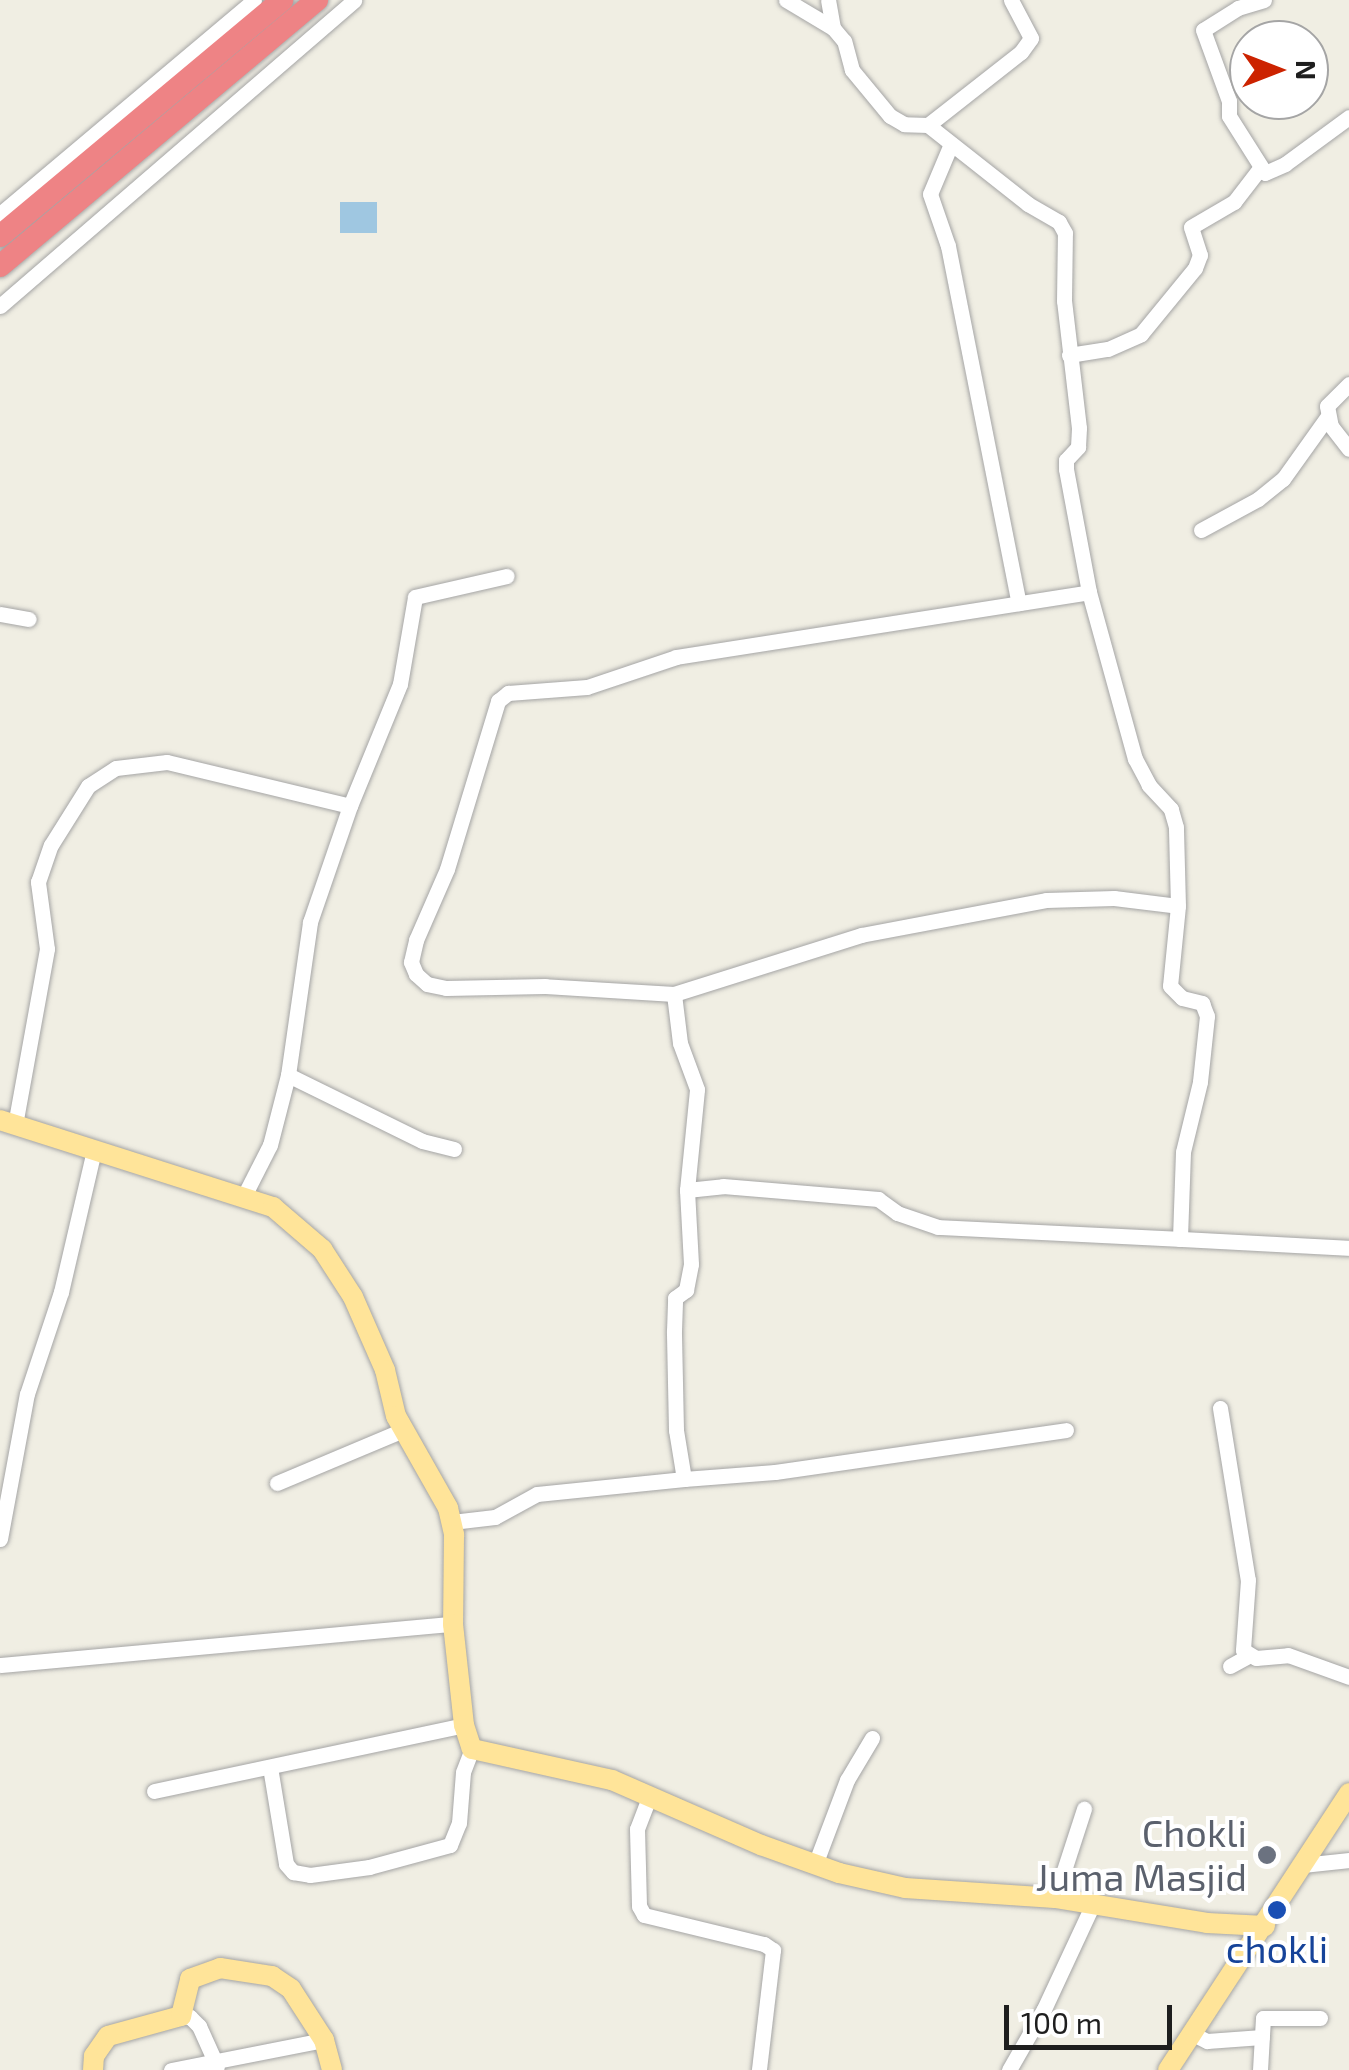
<!DOCTYPE html>
<html>
<head>
<meta charset="utf-8">
<style>
  body { margin:0 }
  #map { position:relative; width:1349px; height:2070px; overflow:hidden; background:#f0eee3; font-family:"Exo 2",sans-serif }
  div>[style] { position:absolute }
  .water>* { inset:0; background:#9fc7e1; transform-origin:0 0 }
  .roads { filter:drop-shadow(0 0 2px #a5a5a5) drop-shadow(0 0 2px #a5a5a5) }
  .minor>* { height:15px; margin:-7.5px; padding:0 7.5px; transform-origin:7.5px; border-radius:7.5px; background:#fff }
  .major>* { height:20px; margin:-10px; padding:0 10px; transform-origin:10px; border-radius:10px; background:#ffe499 }
  .highway>* { height:22px; margin:-11px; padding:0 11px; transform-origin:11px; border-radius:11px; background:#ee8385 }
  .dots>* { width:28px; height:28px; translate:-50% -50%; box-sizing:border-box; border:5px solid #fff; border-radius:50% }
  span { translate:-50% -50%; white-space:nowrap; text-align:center; line-height:1.15; -webkit-text-stroke:8px #fff; paint-order:stroke }
  .worship-label { font-size:38px; color:#5b616d }
  .right { translate:-100% -50%; text-align:right }
  .transit-label { font-size:38px; color:#164399 }
  .north { position:absolute; left:1229px; top:20px; width:100px; height:100px; box-sizing:border-box; background:#fff; border:2px solid #a5a5a5; border-radius:50%; rotate:90deg; font-size:28px; font-weight:700; line-height:40px; text-align:center; color:#1e1e1e }
  .north::after { content:''; display:block; margin:auto; width:35px; height:45px; background:#cc2300; clip-path:polygon(50% 0,100% 100%,50% 72%,0 100%) }
  .scale { position:absolute; left:1004px; top:2005px; width:168px; height:45px; box-sizing:border-box; border:5px solid #1e1e1e; border-top:0; padding-left:12px; font-size:30px; line-height:35px; white-space:nowrap; color:#1e1e1e; -webkit-text-stroke:8px #fff; paint-order:stroke }
</style>
</head>
<body>
<div id="map">
  <div class="water">
    <div style="left:340px;top:202px;width:37px;height:31px"></div>
  </div>
  <div class="roads">
    <div class="minor">
      <div style="left:786px;top:0;width:55px;rotate:30.8deg"></div>
      <div style="left:1264px;top:0;width:27px;rotate:163deg"></div>
      <div style="left:1238px;top:8px;width:41px;rotate:147.8deg"></div>
      <div style="left:1203px;top:30px;width:76px;rotate:69.9deg"></div>
      <div style="left:1229px;top:101px;width:15px;rotate:90deg"></div>
      <div style="left:1229px;top:116px;width:67px;rotate:57.7deg"></div>
      <div style="left:1265px;top:173px;width:22px;rotate:-24deg"></div>
      <div style="left:1285px;top:164px;width:79px;rotate:-36.3deg"></div>
      <div style="left:928px;top:125px;width:118px;rotate:-38.1deg"></div>
      <div style="left:1021px;top:52px;width:17px;rotate:-54deg"></div>
      <div style="left:1031px;top:38px;width:43px;rotate:-117.8deg"></div>
      <div style="left:951px;top:144px;width:54px;rotate:112.8deg"></div>
      <div style="left:930px;top:194px;width:55px;rotate:70.9deg"></div>
      <div style="left:948px;top:246px;width:364px;rotate:78.8deg"></div>
      <div style="left:0;top:214px;width:332px;rotate:-40.1deg"></div>
      <div style="left:0;top:306px;width:468px;rotate:-40.8deg"></div>
      <div style="left:1069px;top:355px;width:39px;rotate:-9deg"></div>
      <div style="left:1108px;top:349px;width:36px;rotate:-24deg"></div>
      <div style="left:1141px;top:334px;width:85px;rotate:-50.7deg"></div>
      <div style="left:1195px;top:268px;width:14px;rotate:-69deg"></div>
      <div style="left:1200px;top:255px;width:29px;rotate:-108deg"></div>
      <div style="left:1191px;top:227px;width:50px;rotate:-30.2deg"></div>
      <div style="left:1234px;top:202px;width:44px;rotate:-52.4deg"></div>
      <div style="left:1349px;top:384px;width:31px;rotate:135deg"></div>
      <div style="left:1327px;top:406px;width:20px;rotate:79deg"></div>
      <div style="left:1331px;top:426px;width:29px;rotate:52deg"></div>
      <div style="left:1201px;top:530px;width:65px;rotate:-28.5deg"></div>
      <div style="left:1258px;top:499px;width:32px;rotate:-39deg"></div>
      <div style="left:1283px;top:479px;width:77px;rotate:-54.5deg"></div>
      <div style="left:0;top:614px;width:29px;rotate:10deg"></div>
      <div style="left:1178px;top:906px;width:80px;rotate:95.7deg"></div>
      <div style="left:1170px;top:986px;width:17px;rotate:45deg"></div>
      <div style="left:1182px;top:998px;width:21px;rotate:14deg"></div>
      <div style="left:1202px;top:1003px;width:14px;rotate:69deg"></div>
      <div style="left:1207px;top:1016px;width:66px;rotate:96.1deg"></div>
      <div style="left:1200px;top:1082px;width:72px;rotate:103.7deg"></div>
      <div style="left:1183px;top:1152px;width:87px;rotate:92deg"></div>
      <div style="left:1180px;top:1239px;width:169px;rotate:3deg"></div>
      <div style="left:674px;top:994px;width:129px;rotate:-176.5deg"></div>
      <div style="left:545px;top:986px;width:99px;rotate:178.8deg"></div>
      <div style="left:446px;top:988px;width:19px;rotate:-168deg"></div>
      <div style="left:427px;top:984px;width:15px;rotate:-138deg"></div>
      <div style="left:416px;top:974px;width:13px;rotate:-113deg"></div>
      <div style="left:411px;top:962px;width:23px;rotate:-77deg"></div>
      <div style="left:416px;top:940px;width:77px;rotate:-66.4deg"></div>
      <div style="left:447px;top:869px;width:176px;rotate:-73.1deg"></div>
      <div style="left:498px;top:701px;width:13px;rotate:-39deg"></div>
      <div style="left:508px;top:693px;width:79px;rotate:-4.3deg"></div>
      <div style="left:587px;top:687px;width:94px;rotate:-18.6deg"></div>
      <div style="left:676px;top:657px;width:418px;rotate:-8.9deg"></div>
      <div style="left:288px;top:1075px;width:149px;rotate:26.2deg"></div>
      <div style="left:422px;top:1141px;width:33px;rotate:14deg"></div>
      <div style="left:15px;top:1125px;width:179px;rotate:-79.7deg"></div>
      <div style="left:47px;top:949px;width:68px;rotate:-97.7deg"></div>
      <div style="left:38px;top:882px;width:39px;rotate:-71deg"></div>
      <div style="left:51px;top:845px;width:70px;rotate:-57.9deg"></div>
      <div style="left:88px;top:786px;width:33px;rotate:-33deg"></div>
      <div style="left:116px;top:768px;width:51px;rotate:-6.7deg"></div>
      <div style="left:167px;top:762px;width:188px;rotate:13.5deg"></div>
      <div style="left:687px;top:1190px;width:36px;rotate:-6deg"></div>
      <div style="left:723px;top:1186px;width:156px;rotate:4.8deg"></div>
      <div style="left:878px;top:1199px;width:24px;rotate:36deg"></div>
      <div style="left:897px;top:1213px;width:43px;rotate:18.9deg"></div>
      <div style="left:938px;top:1227px;width:242px;rotate:2.8deg"></div>
      <div style="left:244px;top:1196px;width:57px;rotate:-63deg"></div>
      <div style="left:270px;top:1145px;width:72px;rotate:-75.6deg"></div>
      <div style="left:288px;top:1075px;width:155px;rotate:-81.8deg"></div>
      <div style="left:310px;top:922px;width:123px;rotate:-71deg"></div>
      <div style="left:350px;top:806px;width:132px;rotate:-67.7deg"></div>
      <div style="left:400px;top:684px;width:88px;rotate:-80.2deg"></div>
      <div style="left:415px;top:597px;width:94px;rotate:-12.9deg"></div>
      <div style="left:1220px;top:1408px;width:174px;rotate:80.8deg"></div>
      <div style="left:1248px;top:1580px;width:70px;rotate:94.1deg"></div>
      <div style="left:1243px;top:1650px;width:15px;rotate:32deg"></div>
      <div style="left:1256px;top:1658px;width:32px;rotate:-5deg"></div>
      <div style="left:1288px;top:1655px;width:65px;rotate:19.8deg"></div>
      <div style="left:684px;top:1479px;width:91px;rotate:-4.4deg"></div>
      <div style="left:775px;top:1472px;width:294px;rotate:-8.2deg"></div>
      <div style="left:277px;top:1483px;width:137px;rotate:-22.8deg"></div>
      <div style="left:452px;top:1522px;width:43px;rotate:-6.6deg"></div>
      <div style="left:495px;top:1517px;width:48px;rotate:-28.7deg"></div>
      <div style="left:537px;top:1494px;width:148px;rotate:-5.8deg"></div>
      <div style="left:684px;top:1479px;width:50px;rotate:-99.3deg"></div>
      <div style="left:676px;top:1430px;width:99px;rotate:-91.2deg"></div>
      <div style="left:674px;top:1331px;width:33px;rotate:-88deg"></div>
      <div style="left:675px;top:1298px;width:14px;rotate:-36deg"></div>
      <div style="left:686px;top:1290px;width:26px;rotate:-79deg"></div>
      <div style="left:691px;top:1264px;width:74px;rotate:-93.1deg"></div>
      <div style="left:687px;top:1190px;width:101px;rotate:-84.3deg"></div>
      <div style="left:697px;top:1089px;width:49px;rotate:-110.3deg"></div>
      <div style="left:680px;top:1043px;width:49px;rotate:-97deg"></div>
      <div style="left:674px;top:994px;width:196px;rotate:-17.5deg"></div>
      <div style="left:861px;top:935px;width:188px;rotate:-10.7deg"></div>
      <div style="left:1046px;top:900px;width:68px;rotate:-1.7deg"></div>
      <div style="left:1114px;top:898px;width:64px;rotate:7.1deg"></div>
      <div style="left:1178px;top:906px;width:79px;rotate:-91.5deg"></div>
      <div style="left:1176px;top:827px;width:19px;rotate:-106deg"></div>
      <div style="left:1171px;top:809px;width:33px;rotate:-133deg"></div>
      <div style="left:1149px;top:785px;width:30px;rotate:-118deg"></div>
      <div style="left:1135px;top:759px;width:173px;rotate:-105.4deg"></div>
      <div style="left:1089px;top:592px;width:125px;rotate:-100.6deg"></div>
      <div style="left:1066px;top:469px;width:9px;rotate:-90deg"></div>
      <div style="left:1066px;top:460px;width:18px;rotate:-47deg"></div>
      <div style="left:1078px;top:447px;width:19px;rotate:-87deg"></div>
      <div style="left:1079px;top:428px;width:128px;rotate:-96.7deg"></div>
      <div style="left:1064px;top:301px;width:68px;rotate:-89.2deg"></div>
      <div style="left:1065px;top:233px;width:13px;rotate:-119deg"></div>
      <div style="left:1059px;top:222px;width:36px;rotate:-150deg"></div>
      <div style="left:1028px;top:204px;width:127px;rotate:-141.7deg"></div>
      <div style="left:928px;top:125px;width:24px;rotate:-178deg"></div>
      <div style="left:904px;top:124px;width:16px;rotate:-150deg"></div>
      <div style="left:890px;top:116px;width:60px;rotate:-129.6deg"></div>
      <div style="left:852px;top:70px;width:30px;rotate:-105deg"></div>
      <div style="left:844px;top:41px;width:17px;rotate:-130deg"></div>
      <div style="left:833px;top:28px;width:28px;rotate:-100deg"></div>
      <div style="left:0;top:1539px;width:147px;rotate:-79.5deg"></div>
      <div style="left:27px;top:1394px;width:108px;rotate:-71.6deg"></div>
      <div style="left:61px;top:1292px;width:146px;rotate:-76.9deg"></div>
      <div style="left:0;top:1665px;width:455px;rotate:-5.2deg"></div>
      <div style="left:1230px;top:1666px;width:21px;rotate:-29deg"></div>
      <div style="left:270px;top:1767px;width:98px;rotate:80.6deg"></div>
      <div style="left:286px;top:1864px;width:11px;rotate:49deg"></div>
      <div style="left:293px;top:1872px;width:17px;rotate:10deg"></div>
      <div style="left:310px;top:1875px;width:60px;rotate:-7.7deg"></div>
      <div style="left:369px;top:1867px;width:84px;rotate:-15.2deg"></div>
      <div style="left:450px;top:1845px;width:24px;rotate:-68deg"></div>
      <div style="left:459px;top:1823px;width:51px;rotate:-85.5deg"></div>
      <div style="left:463px;top:1772px;width:25px;rotate:-69deg"></div>
      <div style="left:154px;top:1791px;width:317px;rotate:-12deg"></div>
      <div style="left:650px;top:1795px;width:36px;rotate:111deg"></div>
      <div style="left:637px;top:1829px;width:77px;rotate:88.5deg"></div>
      <div style="left:639px;top:1906px;width:10px;rotate:61deg"></div>
      <div style="left:644px;top:1915px;width:123px;rotate:13.6deg"></div>
      <div style="left:764px;top:1944px;width:11px;rotate:34deg"></div>
      <div style="left:773px;top:1950px;width:121px;rotate:96.7deg"></div>
      <div style="left:816px;top:1862px;width:88px;rotate:-69.3deg"></div>
      <div style="left:847px;top:1780px;width:49px;rotate:-59.2deg"></div>
      <div style="left:1303px;top:1865px;width:46px;rotate:-6.2deg"></div>
      <div style="left:1055px;top:1898px;width:94px;rotate:-72deg"></div>
      <div style="left:181px;top:2016px;width:9px;rotate:6deg"></div>
      <div style="left:190px;top:2017px;width:13px;rotate:45deg"></div>
      <div style="left:199px;top:2026px;width:44px;rotate:65.8deg"></div>
      <div style="left:1191px;top:2033px;width:18px;rotate:27deg"></div>
      <div style="left:1207px;top:2041px;width:55px;rotate:-4.2deg"></div>
      <div style="left:171px;top:2070px;width:156px;rotate:-11.1deg"></div>
      <div style="left:1009px;top:2070px;width:70px;rotate:-60.2deg"></div>
      <div style="left:1044px;top:2009px;width:114px;rotate:-65deg"></div>
      <div style="left:1260px;top:2070px;width:52px;rotate:-86.7deg"></div>
      <div style="left:1263px;top:2018px;width:57px"></div>
    </div>
    <div class="major">
      <div style="left:0;top:1120px;width:287px;rotate:17.7deg"></div>
      <div style="left:273px;top:1207px;width:65px;rotate:40.6deg"></div>
      <div style="left:322px;top:1249px;width:57px;rotate:57.1deg"></div>
      <div style="left:353px;top:1297px;width:80px;rotate:66.3deg"></div>
      <div style="left:385px;top:1370px;width:47px;rotate:76.6deg"></div>
      <div style="left:396px;top:1416px;width:106px;rotate:60.5deg"></div>
      <div style="left:448px;top:1508px;width:28px;rotate:77deg"></div>
      <div style="left:454px;top:1535px;width:89px;rotate:90.6deg"></div>
      <div style="left:453px;top:1624px;width:102px;rotate:83.8deg"></div>
      <div style="left:464px;top:1725px;width:25px;rotate:72deg"></div>
      <div style="left:472px;top:1749px;width:143px;rotate:12.5deg"></div>
      <div style="left:612px;top:1780px;width:163px;rotate:23.6deg"></div>
      <div style="left:761px;top:1845px;width:83px;rotate:19.7deg"></div>
      <div style="left:839px;top:1873px;width:68px;rotate:12.8deg"></div>
      <div style="left:905px;top:1888px;width:150px;rotate:3.8deg"></div>
      <div style="left:1055px;top:1898px;width:154px;rotate:9.3deg"></div>
      <div style="left:1207px;top:1923px;width:58px;rotate:3deg"></div>
      <div style="left:93px;top:2070px;width:14px;rotate:-86deg"></div>
      <div style="left:94px;top:2056px;width:24px;rotate:-55deg"></div>
      <div style="left:108px;top:2036px;width:76px;rotate:-15.3deg"></div>
      <div style="left:181px;top:2016px;width:38px;rotate:-76deg"></div>
      <div style="left:190px;top:1979px;width:32px;rotate:-20deg"></div>
      <div style="left:220px;top:1968px;width:53px;rotate:8.7deg"></div>
      <div style="left:272px;top:1976px;width:23px;rotate:34deg"></div>
      <div style="left:291px;top:1989px;width:61px;rotate:57.1deg"></div>
      <div style="left:324px;top:2040px;width:31px;rotate:75deg"></div>
      <div style="left:1168px;top:2070px;width:331px;rotate:-56.8deg"></div>
    </div>
    <div class="highway">
      <div style="left:0;top:236px;width:368px;rotate:-39.9deg"></div>
      <div style="left:0;top:266px;width:414px;rotate:-40deg"></div>
    </div>
  </div>
  <div class="dots">
    <div style="left:1267px;top:1855px;background:#6b7280"></div>
    <div style="left:1277px;top:1910px;background:#1a4fb4"></div>
  </div>
  <div class="worship-label">
    <span class="right" style="left:1247px;top:1855px">Chokli<br>Juma Masjid</span>
  </div>
  <div class="transit-label">
    <span style="left:1277px;top:1949px">chokli</span>
  </div>
  <div class="north">N</div>
  <div class="scale">100 m</div>
</div>
</body>
</html>
